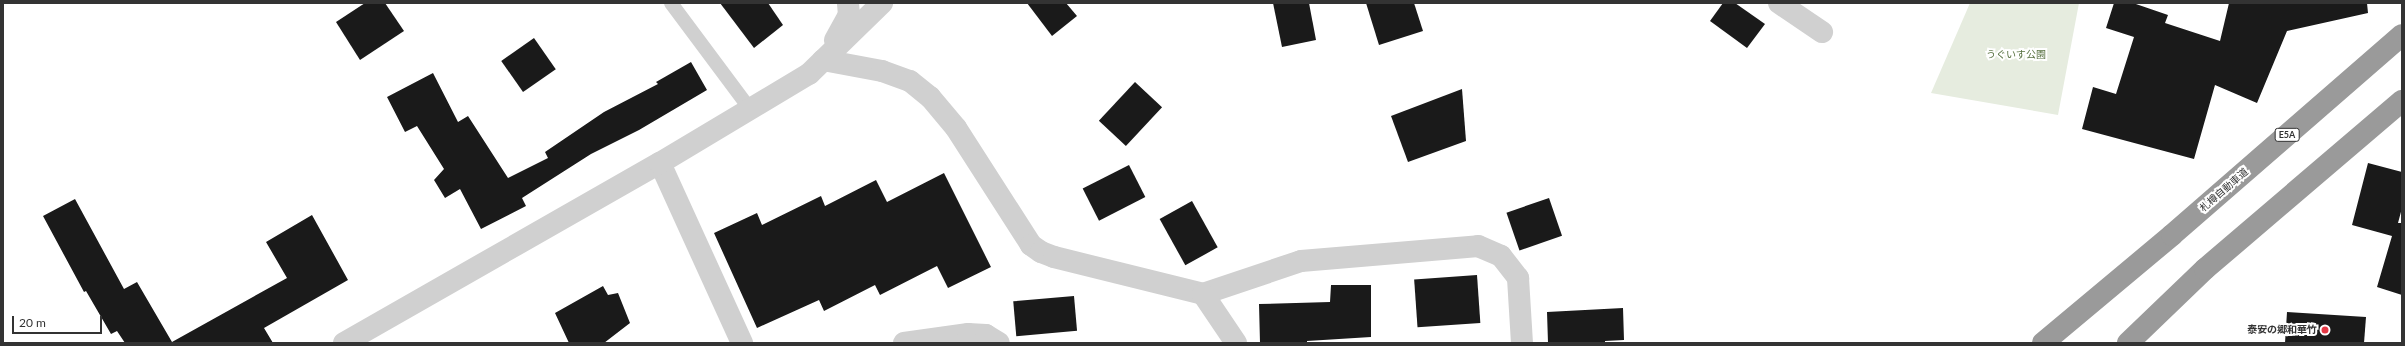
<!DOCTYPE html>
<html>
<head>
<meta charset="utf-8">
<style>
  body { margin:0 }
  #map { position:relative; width:2405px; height:346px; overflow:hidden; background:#fff; font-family:Lato,"Noto Sans JP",sans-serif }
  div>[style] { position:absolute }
  .green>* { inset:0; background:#e6ecdf }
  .building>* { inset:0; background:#1a1a1a; transform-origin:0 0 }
  .lane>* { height:14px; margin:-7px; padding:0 7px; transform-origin:7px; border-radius:7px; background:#d0d0d0 }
  .street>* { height:22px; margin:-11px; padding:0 11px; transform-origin:11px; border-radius:11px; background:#d0d0d0 }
  .highway>* { height:22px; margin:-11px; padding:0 11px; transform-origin:11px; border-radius:11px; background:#9a9a9a }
  .dots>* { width:11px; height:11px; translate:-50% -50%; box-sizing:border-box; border:2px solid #fff; border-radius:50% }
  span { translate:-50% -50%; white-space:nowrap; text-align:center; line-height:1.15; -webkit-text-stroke:4px #fff; paint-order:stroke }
  .shield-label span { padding:1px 3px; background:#fff; border:1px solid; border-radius:3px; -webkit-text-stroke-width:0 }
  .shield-label { font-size:9px; color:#333; font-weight:700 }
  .park-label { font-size:10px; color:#56703f }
  .street-label { font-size:10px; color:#333 }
  .poi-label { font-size:10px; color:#333; font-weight:700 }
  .right { translate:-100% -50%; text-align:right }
  .frame { position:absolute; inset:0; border:4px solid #333; pointer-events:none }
  .scale { position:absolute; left:12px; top:316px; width:90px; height:18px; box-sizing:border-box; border:2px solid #333; border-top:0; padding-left:5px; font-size:12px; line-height:14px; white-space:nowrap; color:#333; -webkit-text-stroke:3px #fff; paint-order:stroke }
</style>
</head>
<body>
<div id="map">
  <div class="green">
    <div style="clip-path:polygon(1970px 3px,2079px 3px,2058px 115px,1931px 93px)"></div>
  </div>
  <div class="building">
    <div style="clip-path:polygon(365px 3px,385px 3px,404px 31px,360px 60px,336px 22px)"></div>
    <div style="clip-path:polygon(720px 3px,768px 3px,783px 25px,754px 48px)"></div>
    <div style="clip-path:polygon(1027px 3px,1066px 3px,1077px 16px,1052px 36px)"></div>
    <div style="clip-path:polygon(1273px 3px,1309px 3px,1316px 40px,1282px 47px)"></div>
    <div style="clip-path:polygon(1366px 3px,1414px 3px,1423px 31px,1379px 45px)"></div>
    <div style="clip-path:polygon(1723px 3px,1735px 3px,1765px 24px,1747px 48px,1710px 21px)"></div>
    <div style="clip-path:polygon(2114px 3px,2133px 3px,2168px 15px,2165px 23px,2220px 41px,2229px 3px,2367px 3px,2368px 13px,2287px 31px,2257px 103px,2215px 85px,2194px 159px,2082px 129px,2093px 87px,2116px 94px,2134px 37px,2106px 28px)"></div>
    <div style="left:534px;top:38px;width:38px;height:40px;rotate:55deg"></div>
    <div style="clip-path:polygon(691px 62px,707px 90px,639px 130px,591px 154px,522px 198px,526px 206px,481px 229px,460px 189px,445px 198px,434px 180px,444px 169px,417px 126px,405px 132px,387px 97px,433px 73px,458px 122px,468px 116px,508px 178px,548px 158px,545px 152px,604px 112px,658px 84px,656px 82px)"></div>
    <div style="left:1135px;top:82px;width:37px;height:53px;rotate:43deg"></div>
    <div style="clip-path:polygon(1462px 89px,1466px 141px,1408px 162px,1391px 116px)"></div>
    <div style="clip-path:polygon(2368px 163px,2402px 172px,2402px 208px,2398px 223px,2402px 223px,2402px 295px,2377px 287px,2392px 236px,2352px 225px)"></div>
    <div style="left:1129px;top:165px;width:36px;height:52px;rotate:63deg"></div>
    <div style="clip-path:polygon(944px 173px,991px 267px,948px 288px,937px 266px,880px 295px,875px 285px,824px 311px,819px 300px,757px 328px,714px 233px,757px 213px,762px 225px,821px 196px,825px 206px,876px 180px,887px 202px)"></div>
    <div style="left:1549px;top:198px;width:40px;height:45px;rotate:71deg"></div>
    <div style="clip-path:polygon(75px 199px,124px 289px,137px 282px,172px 342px,287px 278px,266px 242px,312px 215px,348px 280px,264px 328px,273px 343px,125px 343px,117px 331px,111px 334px,86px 291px,84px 292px,43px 216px)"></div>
    <div style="left:1192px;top:201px;width:53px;height:37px;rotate:61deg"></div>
    <div style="left:1477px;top:275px;width:48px;height:63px;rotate:86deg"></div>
    <div style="clip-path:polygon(1331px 285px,1371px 285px,1371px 337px,1307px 341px,1307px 343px,1260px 343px,1259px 304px,1330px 302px)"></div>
    <div style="clip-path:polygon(603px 286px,608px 295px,618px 293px,630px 323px,604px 343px,569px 343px,555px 313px)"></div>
    <div style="left:1074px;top:296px;width:35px;height:61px;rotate:85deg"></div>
    <div style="clip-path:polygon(1623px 308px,1624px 340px,1605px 341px,1605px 343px,1548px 343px,1547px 312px)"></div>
    <div style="clip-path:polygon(2287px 312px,2366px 317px,2364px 343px,2285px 343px)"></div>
  </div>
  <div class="lane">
    <div style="left:671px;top:3px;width:132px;rotate:53.3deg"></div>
  </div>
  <div class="street">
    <div style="left:1779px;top:3px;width:52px;rotate:34deg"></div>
    <div style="left:835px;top:40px;width:29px;rotate:-61deg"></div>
    <div style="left:849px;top:15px;width:12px;rotate:-95deg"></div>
    <div style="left:823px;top:60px;width:60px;rotate:10.6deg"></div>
    <div style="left:882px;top:71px;width:30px;rotate:20deg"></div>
    <div style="left:910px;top:81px;width:26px;rotate:39deg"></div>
    <div style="left:930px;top:97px;width:40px;rotate:50deg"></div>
    <div style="left:956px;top:128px;width:139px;rotate:57.3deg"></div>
    <div style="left:1031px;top:245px;width:12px;rotate:35deg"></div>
    <div style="left:1041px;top:252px;width:14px;rotate:21deg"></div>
    <div style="left:1054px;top:257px;width:154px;rotate:13.9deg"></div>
    <div style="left:1203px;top:294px;width:103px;rotate:-18.6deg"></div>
    <div style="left:1301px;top:261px;width:178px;rotate:-4.8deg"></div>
    <div style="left:1478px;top:246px;width:25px;rotate:23deg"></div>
    <div style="left:1501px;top:256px;width:28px;rotate:52deg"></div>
    <div style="left:1518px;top:278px;width:65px;rotate:86.5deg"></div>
    <div style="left:660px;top:163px;width:198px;rotate:65.5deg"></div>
    <div style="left:1203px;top:294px;width:59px;rotate:56deg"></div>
    <div style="left:344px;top:343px;width:364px;rotate:-29.7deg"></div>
    <div style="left:660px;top:163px;width:174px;rotate:-30.9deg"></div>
    <div style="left:809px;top:74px;width:102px;rotate:-44.2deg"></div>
    <div style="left:904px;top:343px;width:65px;rotate:-8deg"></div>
    <div style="left:968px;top:334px;width:18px;rotate:3deg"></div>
    <div style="left:986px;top:335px;width:15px;rotate:32deg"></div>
  </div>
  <div class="highway">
    <div style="left:2043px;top:343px;width:168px;rotate:-39.9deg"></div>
    <div style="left:2172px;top:235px;width:305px;rotate:-41deg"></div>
    <div style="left:2128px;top:343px;width:107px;rotate:-43.9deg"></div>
    <div style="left:2205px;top:269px;width:259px;rotate:-40.5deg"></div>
  </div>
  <div class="dots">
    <div style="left:2325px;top:330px;background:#e63946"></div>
  </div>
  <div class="shield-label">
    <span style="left:2287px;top:135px">E5A</span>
  </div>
  <div class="park-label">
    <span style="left:2016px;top:55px">うぐいす公園</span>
  </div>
  <div class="street-label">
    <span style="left:2224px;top:190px;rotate:-41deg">札樽自動車道</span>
  </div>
  <div class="poi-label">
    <span class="right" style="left:2317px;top:330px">泰安の郷和華竹</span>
  </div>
  <div class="frame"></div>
  <div class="scale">20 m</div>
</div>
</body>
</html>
